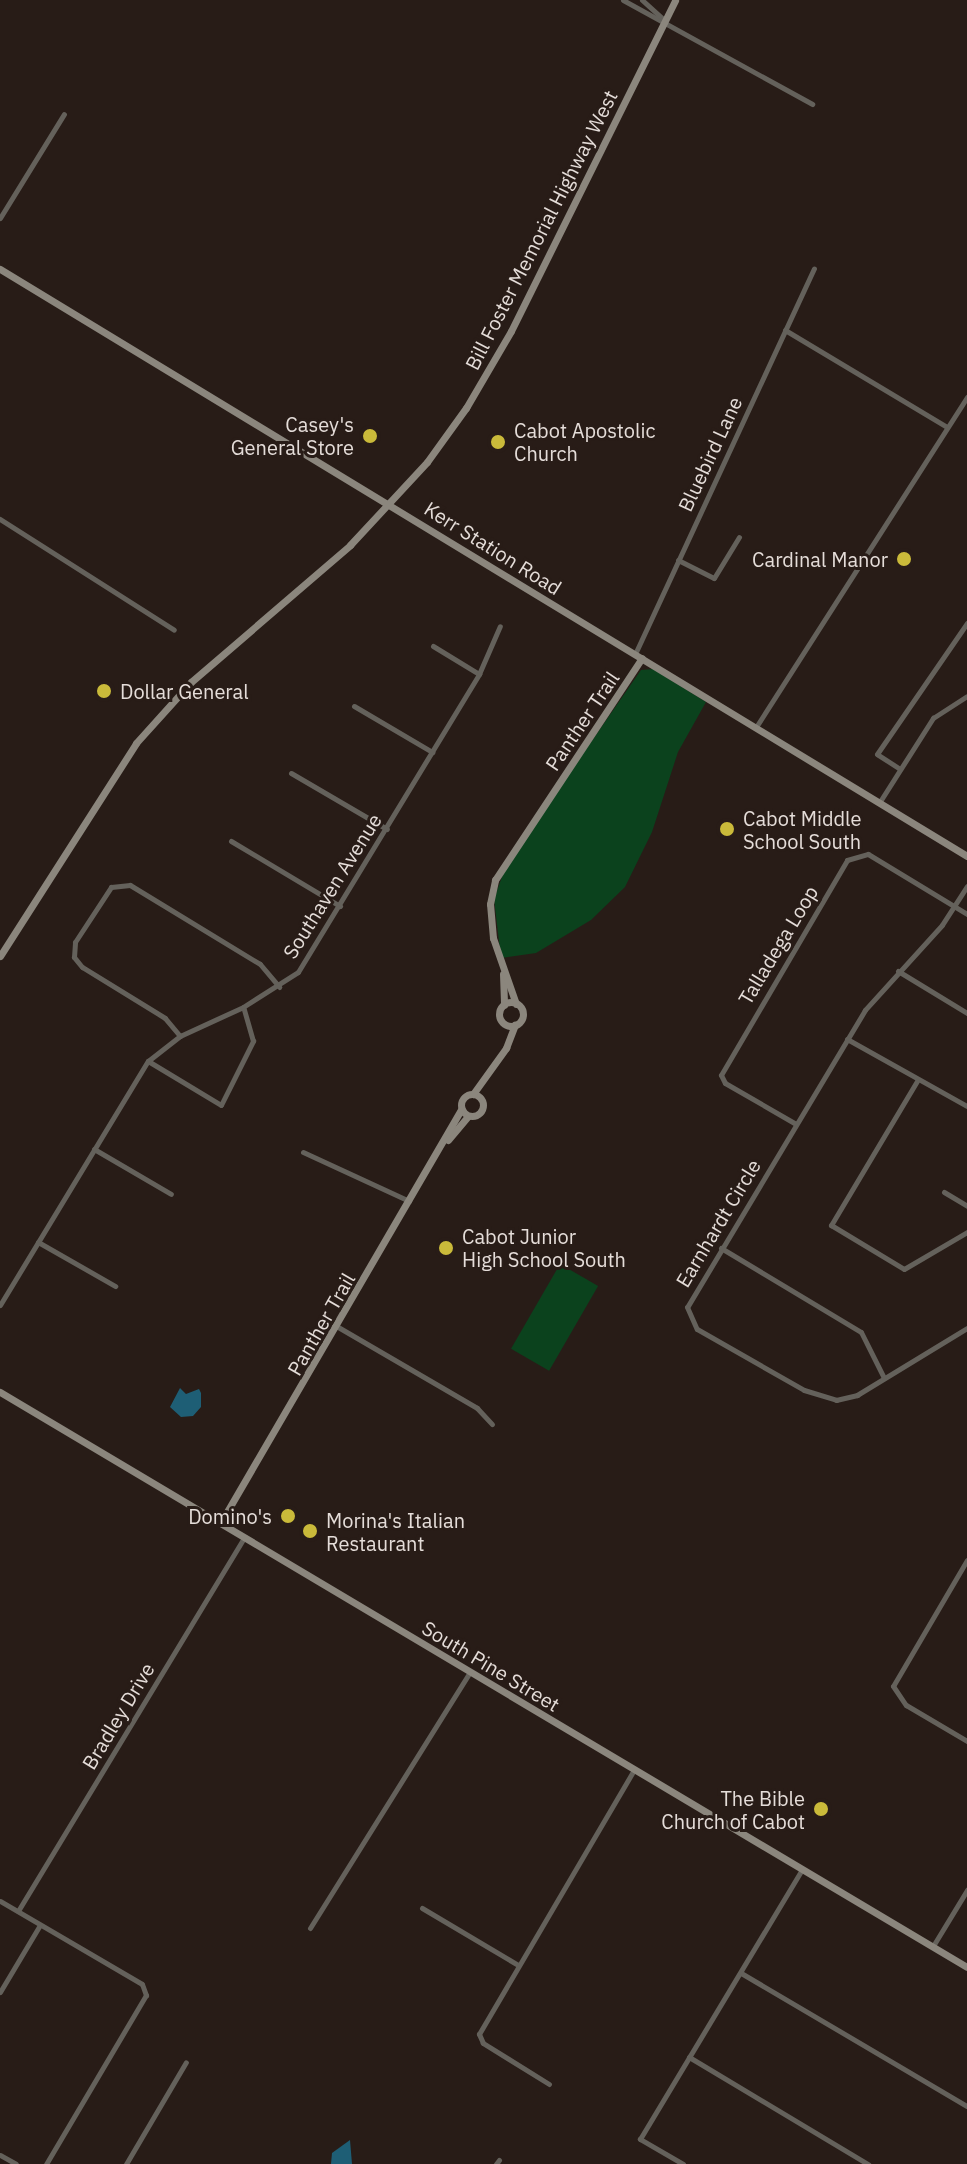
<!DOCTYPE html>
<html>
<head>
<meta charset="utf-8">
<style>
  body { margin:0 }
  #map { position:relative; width:967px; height:2164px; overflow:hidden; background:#281c17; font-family:"IBM Plex Sans",sans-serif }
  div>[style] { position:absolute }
  .green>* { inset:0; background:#0b421d; transform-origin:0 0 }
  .water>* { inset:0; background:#1e5e75 }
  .street>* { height:5px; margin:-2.5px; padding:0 2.5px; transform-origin:2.5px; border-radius:2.5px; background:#64615b }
  .secondary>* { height:7px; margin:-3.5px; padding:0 3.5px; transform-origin:3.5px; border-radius:3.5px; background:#8b867d }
  .secondary>.ring { margin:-3.5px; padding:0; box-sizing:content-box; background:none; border:7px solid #8b867d; border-radius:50% }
  .dots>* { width:22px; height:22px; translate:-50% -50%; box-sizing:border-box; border:4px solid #281c17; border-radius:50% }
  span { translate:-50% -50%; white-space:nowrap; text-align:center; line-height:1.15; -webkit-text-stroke:6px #281c17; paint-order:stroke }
  .street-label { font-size:20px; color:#e5ddd9 }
  .poi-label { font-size:20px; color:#e5ddd9 }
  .right { translate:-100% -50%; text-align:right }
  .left { translate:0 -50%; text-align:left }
</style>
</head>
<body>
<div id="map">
  <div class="green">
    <div style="clip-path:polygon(653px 669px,706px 702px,678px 752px,652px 832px,625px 887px,591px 920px,536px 953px,501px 958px,494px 899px,507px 863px,641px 670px)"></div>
    <div style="left:560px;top:1264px;width:44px;height:98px;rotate:30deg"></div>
  </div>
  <div class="water">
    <div style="clip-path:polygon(180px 1388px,186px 1394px,199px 1389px,201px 1393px,201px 1407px,193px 1416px,181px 1417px,170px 1407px)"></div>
    <div style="clip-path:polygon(350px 2140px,352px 2164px,331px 2164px,332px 2153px)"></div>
  </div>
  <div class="street">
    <div style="left:623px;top:0;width:216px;rotate:28.8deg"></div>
    <div style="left:642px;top:0;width:30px;rotate:42deg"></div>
    <div style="left:0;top:218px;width:122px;rotate:-58.4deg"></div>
    <div style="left:785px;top:330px;width:189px;rotate:30.9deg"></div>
    <div style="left:0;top:519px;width:206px;rotate:32.5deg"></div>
    <div style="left:678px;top:560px;width:40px;rotate:26.6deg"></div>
    <div style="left:714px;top:578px;width:48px;rotate:-58.6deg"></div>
    <div style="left:433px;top:646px;width:54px;rotate:31.3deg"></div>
    <div style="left:635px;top:654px;width:425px;rotate:-65.1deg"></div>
    <div style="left:354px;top:706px;width:91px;rotate:30.5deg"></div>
    <div style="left:756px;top:727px;width:392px;rotate:-57.4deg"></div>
    <div style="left:900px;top:769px;width:27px;rotate:-147deg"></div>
    <div style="left:877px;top:754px;width:159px;rotate:-55.5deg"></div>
    <div style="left:291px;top:773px;width:111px;rotate:30.3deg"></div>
    <div style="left:879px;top:803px;width:101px;rotate:-57.6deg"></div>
    <div style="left:933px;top:718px;width:40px;rotate:-32.9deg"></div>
    <div style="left:231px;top:841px;width:127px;rotate:30.8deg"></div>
    <div style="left:967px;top:886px;width:46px;rotate:122.7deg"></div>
    <div style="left:942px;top:925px;width:115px;rotate:132.2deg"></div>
    <div style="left:865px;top:1010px;width:346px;rotate:120.9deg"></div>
    <div style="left:687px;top:1307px;width:24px;rotate:66deg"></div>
    <div style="left:697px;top:1329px;width:123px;rotate:29.7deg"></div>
    <div style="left:804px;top:1390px;width:34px;rotate:17deg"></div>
    <div style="left:836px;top:1400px;width:22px;rotate:-13deg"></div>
    <div style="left:857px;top:1395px;width:129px;rotate:-31.3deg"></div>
    <div style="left:898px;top:971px;width:81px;rotate:31.3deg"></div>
    <div style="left:180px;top:1036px;width:23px;rotate:-130deg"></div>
    <div style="left:165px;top:1018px;width:97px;rotate:-148.4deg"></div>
    <div style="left:82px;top:967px;width:13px;rotate:-129deg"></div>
    <div style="left:74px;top:957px;width:15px;rotate:-86deg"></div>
    <div style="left:75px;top:942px;width:66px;rotate:-56.8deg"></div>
    <div style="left:111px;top:887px;width:19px;rotate:-6deg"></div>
    <div style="left:130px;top:885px;width:152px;rotate:31.3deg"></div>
    <div style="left:260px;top:964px;width:30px;rotate:50deg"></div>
    <div style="left:847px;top:1039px;width:137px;rotate:29.2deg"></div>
    <div style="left:148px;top:1061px;width:85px;rotate:31.1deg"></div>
    <div style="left:221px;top:1105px;width:72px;rotate:-63.4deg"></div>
    <div style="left:253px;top:1041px;width:35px;rotate:-106deg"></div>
    <div style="left:917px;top:1081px;width:168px;rotate:120.8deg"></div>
    <div style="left:831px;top:1225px;width:85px;rotate:31.1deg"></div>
    <div style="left:904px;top:1269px;width:73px;rotate:-30.4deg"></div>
    <div style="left:796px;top:1124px;width:82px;rotate:-150deg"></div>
    <div style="left:725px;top:1083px;width:9px;rotate:-117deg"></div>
    <div style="left:721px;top:1075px;width:249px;rotate:-59.6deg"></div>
    <div style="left:847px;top:860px;width:22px;rotate:-16deg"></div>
    <div style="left:868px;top:854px;width:116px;rotate:31.2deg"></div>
    <div style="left:94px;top:1149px;width:89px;rotate:30.3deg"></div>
    <div style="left:303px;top:1152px;width:117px;rotate:24.8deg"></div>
    <div style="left:944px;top:1192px;width:27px;rotate:31deg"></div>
    <div style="left:38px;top:1242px;width:89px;rotate:29.7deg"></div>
    <div style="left:721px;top:1248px;width:163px;rotate:31deg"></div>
    <div style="left:861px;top:1332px;width:51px;rotate:63.4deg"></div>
    <div style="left:0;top:1305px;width:285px;rotate:-58.8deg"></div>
    <div style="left:148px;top:1061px;width:41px;rotate:-38deg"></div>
    <div style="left:180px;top:1036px;width:69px;rotate:-24.7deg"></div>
    <div style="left:243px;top:1007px;width:65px;rotate:-32.5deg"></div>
    <div style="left:298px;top:972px;width:349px;rotate:-58.7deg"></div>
    <div style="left:479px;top:674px;width:52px;rotate:-66.4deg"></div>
    <div style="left:338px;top:1327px;width:161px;rotate:30.2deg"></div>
    <div style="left:477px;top:1408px;width:22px;rotate:47deg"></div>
    <div style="left:967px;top:1560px;width:146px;rotate:120.4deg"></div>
    <div style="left:893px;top:1686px;width:23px;rotate:56deg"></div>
    <div style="left:906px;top:1705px;width:71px;rotate:30.5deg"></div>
    <div style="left:0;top:1901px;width:164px;rotate:30.3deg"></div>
    <div style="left:142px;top:1984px;width:12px;rotate:70deg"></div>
    <div style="left:146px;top:1995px;width:196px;rotate:120.6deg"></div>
    <div style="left:422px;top:1908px;width:112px;rotate:30.7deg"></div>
    <div style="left:18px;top:1911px;width:436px;rotate:-58.8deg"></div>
    <div style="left:310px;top:1928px;width:302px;rotate:-58deg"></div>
    <div style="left:933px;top:1946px;width:66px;rotate:-58.7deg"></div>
    <div style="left:741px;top:1973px;width:262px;rotate:30.5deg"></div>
    <div style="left:0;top:1992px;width:78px;rotate:-59.2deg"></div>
    <div style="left:689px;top:2057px;width:209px;rotate:30.9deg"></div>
    <div style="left:549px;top:2084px;width:78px;rotate:-148.2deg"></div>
    <div style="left:483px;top:2043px;width:10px;rotate:-114deg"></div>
    <div style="left:479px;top:2034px;width:306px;rotate:-59.6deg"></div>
    <div style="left:0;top:2155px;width:18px;rotate:29deg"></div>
    <div style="left:126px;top:2164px;width:118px;rotate:-59.5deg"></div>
    <div style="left:496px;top:2164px;width:5px;rotate:-53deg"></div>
    <div style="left:683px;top:2164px;width:50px;rotate:-149.8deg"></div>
    <div style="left:640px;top:2139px;width:315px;rotate:-59deg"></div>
  </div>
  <div class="secondary">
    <div style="left:0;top:269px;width:1131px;rotate:31.26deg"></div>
    <div style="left:0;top:956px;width:253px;rotate:-57.4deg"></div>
    <div style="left:136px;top:743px;width:82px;rotate:-48deg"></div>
    <div style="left:191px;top:682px;width:210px;rotate:-40.7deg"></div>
    <div style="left:350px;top:545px;width:113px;rotate:-47.1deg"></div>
    <div style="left:427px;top:462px;width:67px;rotate:-54.2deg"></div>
    <div style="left:466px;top:408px;width:89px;rotate:-59.7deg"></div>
    <div style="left:511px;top:331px;width:369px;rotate:-63.6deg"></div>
    <div style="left:503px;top:974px;width:31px;rotate:88deg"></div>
    <div class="ring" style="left:499px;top:1002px;width:17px;height:17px"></div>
    <div style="left:516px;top:1004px;width:70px;rotate:-109.2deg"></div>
    <div style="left:493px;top:938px;width:34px;rotate:-95deg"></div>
    <div style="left:490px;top:904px;width:25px;rotate:-78deg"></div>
    <div style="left:495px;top:880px;width:266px;rotate:-56.5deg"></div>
    <div class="ring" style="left:461px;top:1094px;width:15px;height:15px"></div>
    <div style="left:473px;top:1094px;width:57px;rotate:-54.3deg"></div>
    <div style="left:506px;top:1048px;width:25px;rotate:-69deg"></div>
    <div style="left:448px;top:1140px;width:31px;rotate:-50deg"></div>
    <div style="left:0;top:1392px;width:1125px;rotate:30.74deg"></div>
    <div style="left:221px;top:1522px;width:478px;rotate:-59.8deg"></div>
  </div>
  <div class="dots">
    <div style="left:370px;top:436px;background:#caba3a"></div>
    <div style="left:498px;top:442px;background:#caba3a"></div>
    <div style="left:904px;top:559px;background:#caba3a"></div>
    <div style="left:104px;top:691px;background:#caba3a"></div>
    <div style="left:727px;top:829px;background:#caba3a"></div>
    <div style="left:446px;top:1248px;background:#caba3a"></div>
    <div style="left:288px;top:1516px;background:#caba3a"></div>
    <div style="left:310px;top:1531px;background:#caba3a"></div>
    <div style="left:821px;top:1809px;background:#caba3a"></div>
  </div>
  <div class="street-label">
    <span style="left:541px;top:230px;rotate:-63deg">Bill Foster Memorial Highway West</span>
    <span style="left:710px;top:454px;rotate:-65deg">Bluebird Lane</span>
    <span style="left:493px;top:548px;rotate:32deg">Kerr Station Road</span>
    <span style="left:582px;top:721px;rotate:-56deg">Panther Trail</span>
    <span style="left:332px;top:886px;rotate:-58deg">Southaven Avenue</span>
    <span style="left:778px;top:945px;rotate:-59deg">Talladega Loop</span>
    <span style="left:718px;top:1223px;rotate:-59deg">Earnhardt Circle</span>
    <span style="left:321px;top:1324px;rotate:-60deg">Panther Trail</span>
    <span style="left:491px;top:1666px;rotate:31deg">South Pine Street</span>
    <span style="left:118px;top:1716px;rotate:-59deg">Bradley Drive</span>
  </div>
  <div class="poi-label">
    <span class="right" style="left:354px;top:436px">Casey's<br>General Store</span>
    <span class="left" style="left:514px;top:442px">Cabot Apostolic<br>Church</span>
    <span class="right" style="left:888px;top:559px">Cardinal Manor</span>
    <span class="left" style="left:120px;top:691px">Dollar General</span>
    <span class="left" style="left:743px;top:830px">Cabot Middle<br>School South</span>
    <span class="left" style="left:462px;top:1248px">Cabot Junior<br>High School South</span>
    <span class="right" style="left:272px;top:1516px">Domino's</span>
    <span class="left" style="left:326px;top:1532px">Morina's Italian<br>Restaurant</span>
    <span class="right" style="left:805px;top:1810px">The Bible<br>Church of Cabot</span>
  </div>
</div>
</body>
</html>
